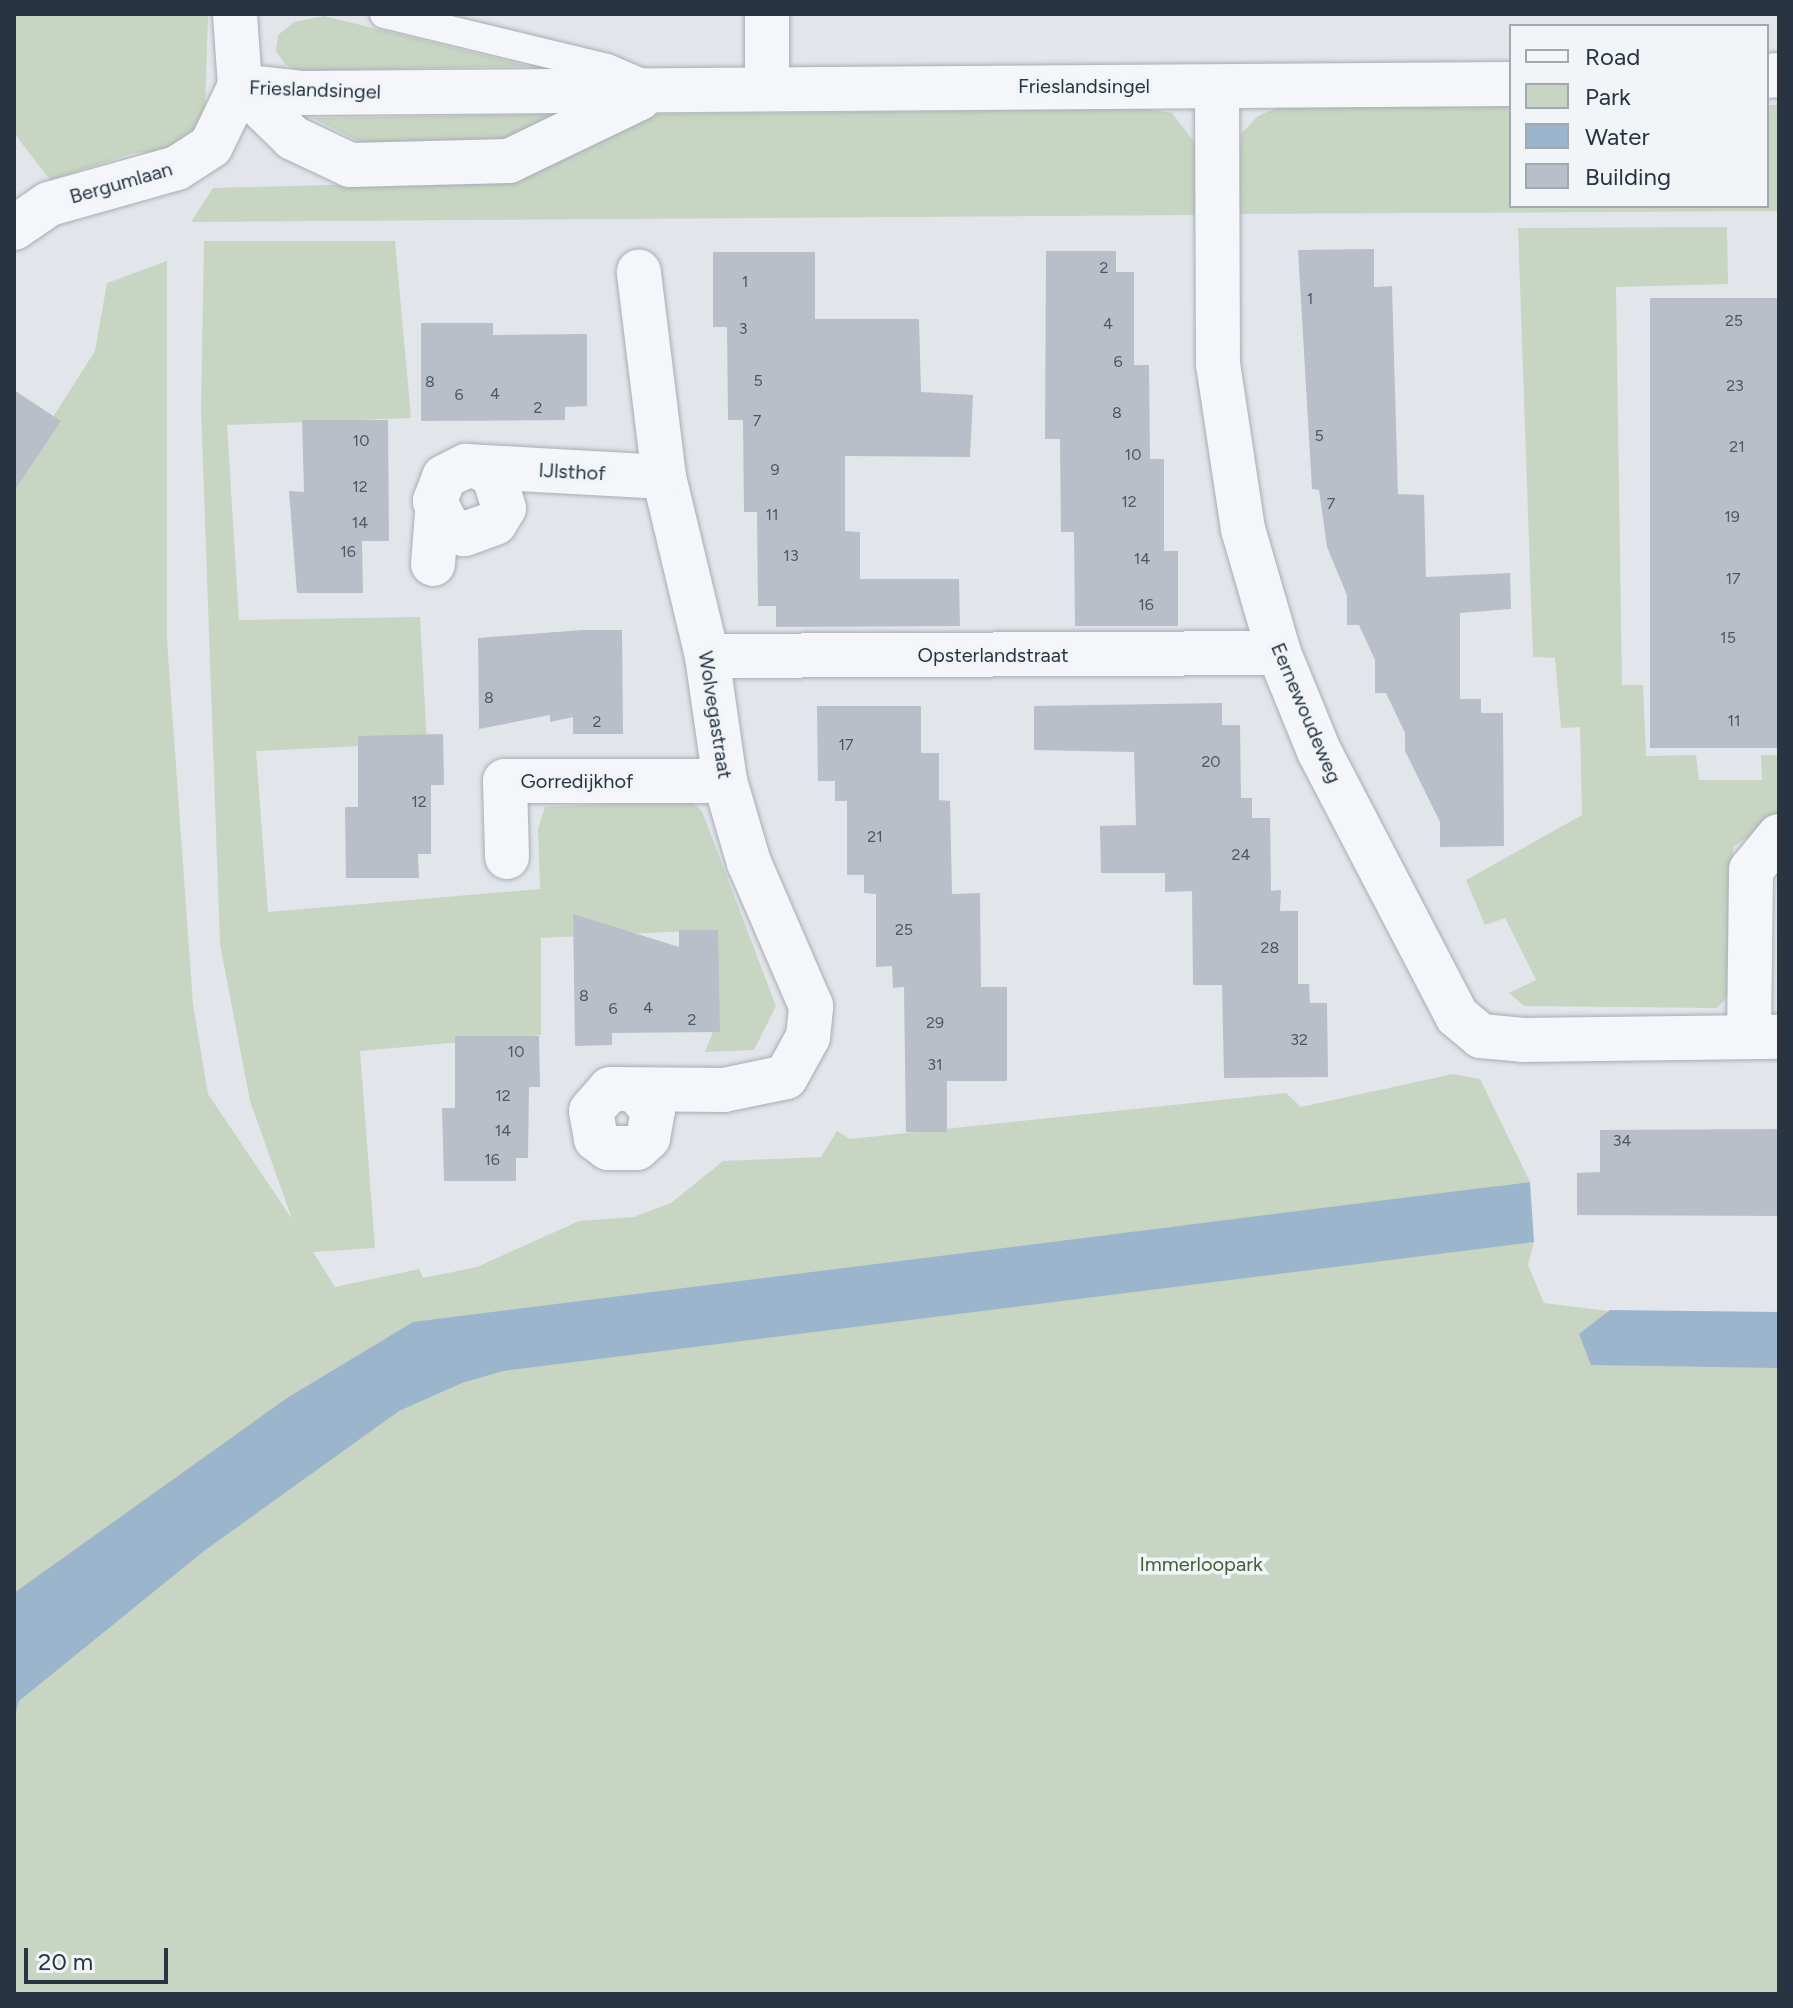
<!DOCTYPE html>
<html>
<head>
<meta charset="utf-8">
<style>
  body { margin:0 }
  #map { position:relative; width:1793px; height:2008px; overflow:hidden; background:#e2e6eb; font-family:Figtree,sans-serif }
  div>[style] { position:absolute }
  .green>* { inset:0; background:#c8d5c2 }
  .water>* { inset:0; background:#9bb6cc }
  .building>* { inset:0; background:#b9bfc8; transform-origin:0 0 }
  .roads { filter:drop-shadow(0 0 2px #a7adb5) drop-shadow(0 0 2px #a7adb5) }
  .lane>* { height:28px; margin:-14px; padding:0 14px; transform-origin:14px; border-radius:14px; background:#f5f6f9 }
  .street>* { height:44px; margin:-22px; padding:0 22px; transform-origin:22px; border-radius:22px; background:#f5f6f9 }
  span { translate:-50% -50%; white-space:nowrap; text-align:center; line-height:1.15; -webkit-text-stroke:7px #f1f5f8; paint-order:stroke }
  .number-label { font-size:16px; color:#4d5764 }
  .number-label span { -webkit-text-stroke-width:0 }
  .street-label { font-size:20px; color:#293443 }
  .park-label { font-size:20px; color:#416036 }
  .frame { position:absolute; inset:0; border:16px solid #293443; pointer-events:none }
  .legend { position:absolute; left:1509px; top:24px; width:260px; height:184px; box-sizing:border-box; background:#f1f5f8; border:2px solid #a1a8b0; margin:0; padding:10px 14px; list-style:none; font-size:24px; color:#293443 }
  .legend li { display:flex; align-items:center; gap:16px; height:40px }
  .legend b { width:40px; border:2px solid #a1a8b0 }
  .scale { position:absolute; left:24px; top:1948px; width:144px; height:36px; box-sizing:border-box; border:4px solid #293443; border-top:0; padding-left:10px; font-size:24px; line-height:28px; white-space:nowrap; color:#293443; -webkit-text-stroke:6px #f1f5f8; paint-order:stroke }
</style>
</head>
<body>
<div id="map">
  <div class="green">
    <div style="clip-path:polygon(14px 14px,208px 14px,205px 114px,186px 141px,168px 151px,134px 153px,50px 180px,14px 133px)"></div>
    <div style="clip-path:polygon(324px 16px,528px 66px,300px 71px,285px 64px,276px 51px,278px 35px,294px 22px)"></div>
    <div style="clip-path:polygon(1767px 105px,1779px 105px,1779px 211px,1237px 214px,1241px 134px,1258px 116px,1280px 107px,1511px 106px,1511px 206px,1767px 206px)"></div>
    <div style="clip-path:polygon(1147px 109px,1172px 113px,1195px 143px,1195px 215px,191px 222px,213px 188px,518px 180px,653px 114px)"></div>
    <div style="clip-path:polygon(554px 114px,500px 146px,376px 150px,312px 118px)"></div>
    <div style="clip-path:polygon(1727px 227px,1728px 284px,1616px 287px,1622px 685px,1643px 685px,1646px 756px,1696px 755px,1699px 780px,1762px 780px,1761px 755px,1779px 755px,1779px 816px,1733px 847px,1733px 991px,1717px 1008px,1524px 1006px,1509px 993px,1536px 980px,1505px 918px,1485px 925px,1466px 880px,1582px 815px,1580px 727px,1561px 728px,1555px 658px,1533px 657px,1518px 228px)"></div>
    <div style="clip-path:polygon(204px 241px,395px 241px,411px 418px,227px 425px,239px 620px,420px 617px,427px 743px,256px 751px,268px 912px,540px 889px,538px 829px,545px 807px,688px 800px,702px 811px,776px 1006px,754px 1050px,705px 1052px,718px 1019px,688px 931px,541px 938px,541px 1035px,360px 1051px,375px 1248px,313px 1252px,335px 1287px,419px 1269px,423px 1278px,477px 1267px,579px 1221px,634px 1217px,671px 1203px,723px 1161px,821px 1157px,837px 1131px,850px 1139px,1286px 1093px,1301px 1107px,1453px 1074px,1480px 1079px,1530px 1182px,1496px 1186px,1519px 1243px,1534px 1242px,1528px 1265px,1544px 1303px,1779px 1332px,1779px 1994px,14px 1994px,14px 478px,95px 351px,107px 283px,167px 261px,167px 640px,193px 1004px,208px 1094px,292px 1219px,250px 1101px,220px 944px,201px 408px)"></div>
  </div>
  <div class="water">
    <div style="clip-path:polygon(1530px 1182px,1534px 1242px,503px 1371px,462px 1383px,399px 1411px,204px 1551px,19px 1701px,14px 1719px,14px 1593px,287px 1398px,413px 1322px)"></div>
    <div style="clip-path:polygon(1610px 1310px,1779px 1312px,1779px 1368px,1591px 1365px,1579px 1334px)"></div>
  </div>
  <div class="building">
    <div style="clip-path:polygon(1374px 249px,1374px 287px,1392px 286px,1398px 494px,1424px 495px,1426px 577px,1510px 573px,1511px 609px,1460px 613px,1460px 699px,1481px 699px,1481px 713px,1503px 713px,1504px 846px,1440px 847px,1440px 822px,1405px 751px,1405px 733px,1386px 693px,1375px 693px,1375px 660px,1359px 625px,1347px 625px,1347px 595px,1327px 547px,1319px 490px,1312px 489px,1298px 250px)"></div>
    <div style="clip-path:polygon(1046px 251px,1116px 251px,1116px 272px,1134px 272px,1134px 365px,1149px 365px,1150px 459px,1164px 459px,1164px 551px,1178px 551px,1178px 626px,1075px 626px,1074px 532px,1061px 532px,1060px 439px,1045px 439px)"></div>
    <div style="clip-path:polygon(713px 252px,815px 252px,815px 319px,919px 319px,921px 392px,973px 395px,970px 457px,845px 456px,845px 531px,860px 532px,860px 579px,959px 579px,960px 626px,776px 627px,776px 606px,758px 606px,757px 512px,744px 512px,743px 420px,728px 420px,727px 327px,713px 327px)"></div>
    <div style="left:1779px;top:298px;width:450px;height:129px;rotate:90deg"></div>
    <div style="clip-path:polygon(421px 323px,493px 323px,493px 335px,587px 334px,587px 406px,565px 407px,565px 420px,421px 421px)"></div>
    <div style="clip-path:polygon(14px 390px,61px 421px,14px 491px)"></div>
    <div style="clip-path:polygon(302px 420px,388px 420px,389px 541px,362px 541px,363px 593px,297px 593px,289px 491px,304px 492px)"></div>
    <div style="clip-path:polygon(582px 630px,622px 630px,623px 734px,573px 734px,573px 717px,550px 722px,550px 715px,479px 729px,478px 638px)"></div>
    <div style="clip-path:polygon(1222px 703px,1222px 725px,1240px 725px,1241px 798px,1252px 798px,1252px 818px,1270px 818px,1271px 891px,1281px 890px,1280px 911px,1298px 911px,1298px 984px,1309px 984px,1310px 1003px,1327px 1003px,1328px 1077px,1224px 1078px,1222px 985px,1193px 985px,1192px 891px,1165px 892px,1165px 873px,1101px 873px,1100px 826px,1136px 825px,1134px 752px,1034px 750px,1034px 706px)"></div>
    <div style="clip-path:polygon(817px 706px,921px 706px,921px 753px,939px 753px,939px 800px,950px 801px,952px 894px,980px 893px,981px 987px,1007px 987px,1007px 1081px,947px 1081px,947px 1132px,906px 1132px,904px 987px,893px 988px,892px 966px,876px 967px,876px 894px,864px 893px,864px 875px,847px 875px,847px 801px,835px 801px,835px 781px,818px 781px)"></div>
    <div style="clip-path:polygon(443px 734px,444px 785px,431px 785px,431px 854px,418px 854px,419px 878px,346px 878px,345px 807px,358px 807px,358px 736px)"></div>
    <div style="clip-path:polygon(573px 914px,679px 947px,679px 930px,718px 930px,720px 1032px,612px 1033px,612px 1045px,575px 1046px)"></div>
    <div style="clip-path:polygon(455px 1036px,539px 1036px,540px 1087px,529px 1087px,528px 1158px,516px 1158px,516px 1181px,444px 1181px,442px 1108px,455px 1108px)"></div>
    <div style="clip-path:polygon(1779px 1129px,1779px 1216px,1577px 1215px,1577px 1173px,1600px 1172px,1600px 1130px)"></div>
  </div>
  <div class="roads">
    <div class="lane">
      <div style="left:384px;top:14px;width:229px;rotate:13.6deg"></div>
      <div style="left:607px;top:68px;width:38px;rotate:23deg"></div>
    </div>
    <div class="street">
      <div style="left:767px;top:14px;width:72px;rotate:90deg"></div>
      <div style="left:1767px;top:76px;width:12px;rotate:-5deg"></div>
      <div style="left:240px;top:86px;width:62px;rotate:6.4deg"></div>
      <div style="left:302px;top:93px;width:1209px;rotate:-0.43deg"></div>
      <div style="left:240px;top:86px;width:74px;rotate:44.5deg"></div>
      <div style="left:293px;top:138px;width:63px;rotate:25.3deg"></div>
      <div style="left:350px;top:165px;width:159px;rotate:-1.4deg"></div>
      <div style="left:509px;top:161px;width:145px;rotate:-25.7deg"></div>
      <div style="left:1217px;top:87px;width:277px;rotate:89.8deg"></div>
      <div style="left:1218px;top:364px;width:167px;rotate:81.4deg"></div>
      <div style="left:1243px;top:529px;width:129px;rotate:73.8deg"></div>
      <div style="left:1279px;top:653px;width:106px;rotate:67.8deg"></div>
      <div style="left:1319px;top:751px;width:299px;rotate:62.5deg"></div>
      <div style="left:1457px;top:1016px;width:31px;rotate:40deg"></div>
      <div style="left:1481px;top:1036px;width:42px;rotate:5.4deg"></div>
      <div style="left:1523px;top:1040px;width:256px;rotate:-0.7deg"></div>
      <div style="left:14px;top:228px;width:42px;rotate:-34.4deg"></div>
      <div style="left:49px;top:204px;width:133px;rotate:-15.7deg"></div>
      <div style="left:177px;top:168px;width:40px;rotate:-32.9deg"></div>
      <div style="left:211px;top:146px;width:67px;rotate:-64.2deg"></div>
      <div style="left:240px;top:86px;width:72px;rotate:-94deg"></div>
      <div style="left:479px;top:467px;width:17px;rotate:31deg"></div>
      <div style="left:494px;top:476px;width:34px;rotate:73deg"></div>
      <div style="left:504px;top:508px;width:17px;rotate:121deg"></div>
      <div style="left:495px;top:523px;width:33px;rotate:160deg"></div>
      <div style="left:464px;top:534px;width:17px;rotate:-156deg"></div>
      <div style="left:448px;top:527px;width:29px;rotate:-117deg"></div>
      <div style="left:435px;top:501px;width:26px;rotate:-69deg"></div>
      <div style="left:444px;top:477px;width:25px;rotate:-27deg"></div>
      <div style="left:466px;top:466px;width:198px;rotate:3.2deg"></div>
      <div style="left:433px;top:564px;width:51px;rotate:-85.5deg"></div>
      <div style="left:707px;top:656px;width:572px;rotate:-0.3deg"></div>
      <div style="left:507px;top:857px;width:76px;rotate:-91.5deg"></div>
      <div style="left:505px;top:781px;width:220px"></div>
      <div style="left:1749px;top:1037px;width:167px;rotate:-89.3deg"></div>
      <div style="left:1751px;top:870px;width:44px;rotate:-50.5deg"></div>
      <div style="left:635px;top:1090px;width:27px;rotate:48deg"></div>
      <div style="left:653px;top:1110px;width:28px;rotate:100deg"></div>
      <div style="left:648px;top:1138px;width:15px;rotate:138deg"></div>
      <div style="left:637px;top:1148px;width:29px;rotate:180deg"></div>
      <div style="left:608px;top:1148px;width:15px;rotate:-143deg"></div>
      <div style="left:596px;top:1139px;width:28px;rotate:-100deg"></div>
      <div style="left:591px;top:1111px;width:29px;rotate:-49deg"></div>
      <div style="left:610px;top:1089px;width:114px;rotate:0.5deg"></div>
      <div style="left:724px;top:1090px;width:63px;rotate:-11.8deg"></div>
      <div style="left:786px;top:1077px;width:46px;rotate:-61.2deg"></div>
      <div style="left:808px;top:1037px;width:31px;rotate:-84deg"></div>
      <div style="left:811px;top:1006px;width:156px;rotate:-113.4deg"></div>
      <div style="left:749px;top:863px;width:85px;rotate:-106.3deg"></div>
      <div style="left:725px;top:781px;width:126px;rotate:-98.2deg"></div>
      <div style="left:707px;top:656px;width:184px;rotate:-103.5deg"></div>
      <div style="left:664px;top:477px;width:207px;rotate:-97deg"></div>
    </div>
  </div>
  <div class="number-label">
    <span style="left:1104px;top:268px">2</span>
    <span style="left:745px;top:282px">1</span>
    <span style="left:1310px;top:299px">1</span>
    <span style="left:1734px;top:321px">25</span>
    <span style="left:1108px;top:324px">4</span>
    <span style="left:743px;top:329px">3</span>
    <span style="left:1118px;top:362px">6</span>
    <span style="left:758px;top:381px">5</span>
    <span style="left:430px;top:382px">8</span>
    <span style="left:1735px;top:386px">23</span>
    <span style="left:495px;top:394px">4</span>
    <span style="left:459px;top:395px">6</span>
    <span style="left:538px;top:408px">2</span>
    <span style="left:1117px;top:413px">8</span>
    <span style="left:757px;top:421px">7</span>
    <span style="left:1319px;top:436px">5</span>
    <span style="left:361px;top:441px">10</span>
    <span style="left:1737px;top:447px">21</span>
    <span style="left:1133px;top:455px">10</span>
    <span style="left:775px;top:470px">9</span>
    <span style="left:360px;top:487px">12</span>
    <span style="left:1129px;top:502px">12</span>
    <span style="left:1331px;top:504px">7</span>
    <span style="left:772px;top:515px">11</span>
    <span style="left:1732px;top:517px">19</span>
    <span style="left:360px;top:523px">14</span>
    <span style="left:348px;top:552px">16</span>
    <span style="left:791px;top:556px">13</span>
    <span style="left:1142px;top:559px">14</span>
    <span style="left:1733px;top:579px">17</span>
    <span style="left:1146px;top:605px">16</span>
    <span style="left:1728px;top:638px">15</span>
    <span style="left:489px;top:698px">8</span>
    <span style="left:1734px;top:721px">11</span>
    <span style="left:597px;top:722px">2</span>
    <span style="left:846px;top:745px">17</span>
    <span style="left:1211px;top:762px">20</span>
    <span style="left:419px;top:802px">12</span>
    <span style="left:875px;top:837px">21</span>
    <span style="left:1241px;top:855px">24</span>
    <span style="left:904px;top:930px">25</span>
    <span style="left:1270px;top:948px">28</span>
    <span style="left:584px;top:996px">8</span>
    <span style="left:648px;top:1008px">4</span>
    <span style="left:613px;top:1009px">6</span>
    <span style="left:692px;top:1020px">2</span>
    <span style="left:935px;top:1023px">29</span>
    <span style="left:1299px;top:1040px">32</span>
    <span style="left:516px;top:1052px">10</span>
    <span style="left:935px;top:1065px">31</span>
    <span style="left:503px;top:1096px">12</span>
    <span style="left:503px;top:1131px">14</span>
    <span style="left:1622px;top:1141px">34</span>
    <span style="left:492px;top:1160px">16</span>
  </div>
  <div class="street-label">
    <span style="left:1084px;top:86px">Frieslandsingel</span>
    <span style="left:315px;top:90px;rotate:2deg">Frieslandsingel</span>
    <span style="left:121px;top:183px;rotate:-16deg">Bergumlaan</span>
    <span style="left:572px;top:472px;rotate:3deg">IJlsthof</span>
    <span style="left:993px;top:655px">Opsterlandstraat</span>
    <span style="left:1306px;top:713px;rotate:67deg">Eernewoudeweg</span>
    <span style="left:715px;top:715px;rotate:81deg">Wolvegastraat</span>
    <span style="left:577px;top:781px">Gorredijkhof</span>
  </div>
  <div class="park-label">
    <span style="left:1201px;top:1564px">Immerloopark</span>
  </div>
  <div class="frame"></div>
  <ul class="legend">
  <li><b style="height:10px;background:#f5f6f9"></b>Road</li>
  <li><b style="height:22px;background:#c8d5c2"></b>Park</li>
  <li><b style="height:22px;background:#9bb6cc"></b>Water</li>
  <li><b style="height:22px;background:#b9bfc8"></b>Building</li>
  </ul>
  <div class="scale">20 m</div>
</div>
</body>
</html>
